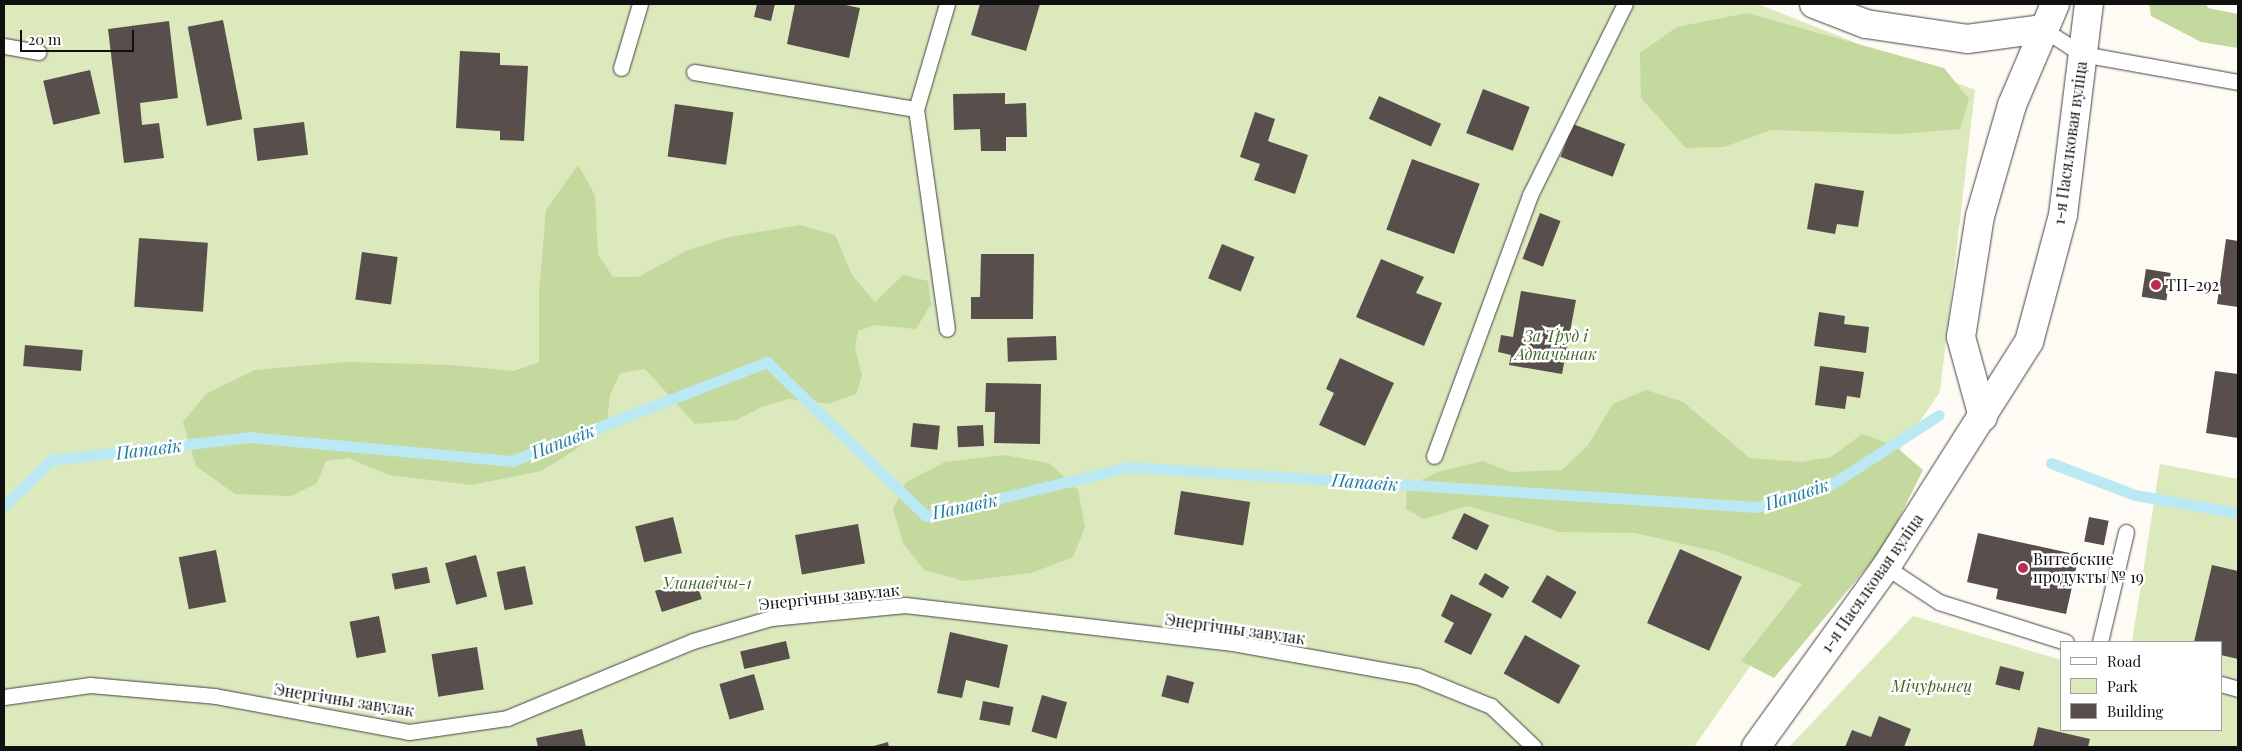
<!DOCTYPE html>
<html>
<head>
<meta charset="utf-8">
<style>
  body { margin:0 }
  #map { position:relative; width:2242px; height:751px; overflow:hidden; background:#fefaf4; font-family:"Playfair Display",serif }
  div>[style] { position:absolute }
  .green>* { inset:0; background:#dbe9bd }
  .forest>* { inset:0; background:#c3d99d }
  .stream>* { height:11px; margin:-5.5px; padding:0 5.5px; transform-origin:5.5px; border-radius:5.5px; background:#bae9f4 }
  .building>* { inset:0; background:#584f4d; transform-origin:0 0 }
  .roads { filter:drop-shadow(0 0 1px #434343) drop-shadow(0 0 1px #434343) }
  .service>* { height:15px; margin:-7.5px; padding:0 7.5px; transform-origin:7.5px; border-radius:7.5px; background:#fff }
  .minor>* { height:28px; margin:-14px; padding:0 14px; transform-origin:14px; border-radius:14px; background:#fff }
  .tertiary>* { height:28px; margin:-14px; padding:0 14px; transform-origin:14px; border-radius:14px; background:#fff }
  .dots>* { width:14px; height:14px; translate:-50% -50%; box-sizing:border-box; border:2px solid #fff; border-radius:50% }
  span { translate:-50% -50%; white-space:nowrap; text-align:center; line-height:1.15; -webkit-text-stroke:5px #fff; paint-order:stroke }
  .street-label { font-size:16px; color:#101010 }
  .poi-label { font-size:16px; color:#101010 }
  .left { translate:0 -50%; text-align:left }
  .park-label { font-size:16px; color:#3c6622; font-style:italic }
  .water-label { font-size:18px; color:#1d7d9e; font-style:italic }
  .frame { position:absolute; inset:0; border:5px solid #101010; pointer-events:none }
  .legend { position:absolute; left:2060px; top:641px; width:162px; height:90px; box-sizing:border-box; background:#fff; border:1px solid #9f9f9f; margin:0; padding:6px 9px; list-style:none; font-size:15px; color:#101010 }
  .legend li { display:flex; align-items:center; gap:10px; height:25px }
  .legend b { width:25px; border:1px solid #9f9f9f }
  .scale { position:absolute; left:20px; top:30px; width:114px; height:22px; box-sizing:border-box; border:2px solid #101010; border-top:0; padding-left:6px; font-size:15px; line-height:18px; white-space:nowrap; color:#101010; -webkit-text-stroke:4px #fff; paint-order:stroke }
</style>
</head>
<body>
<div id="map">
  <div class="green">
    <div style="clip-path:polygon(4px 4px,1758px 4px,1975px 90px,1940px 392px,1694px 747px,4px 747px)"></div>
    <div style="clip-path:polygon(2160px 464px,2238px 479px,2238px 747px,1789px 747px,1913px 616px,2061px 660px,2061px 730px,2221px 730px,2221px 642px,2132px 642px)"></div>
  </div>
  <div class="forest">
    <div style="clip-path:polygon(2149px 4px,2206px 4px,2208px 8px,2238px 14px,2238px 48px,2201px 42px,2151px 16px)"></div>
    <div style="clip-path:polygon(1747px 13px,1944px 68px,1969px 99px,1960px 129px,1900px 134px,1771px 130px,1724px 147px,1686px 148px,1641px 98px,1640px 53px,1677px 27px)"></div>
    <div style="clip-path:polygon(578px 165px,595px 195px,598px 255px,613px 277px,638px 277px,686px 251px,729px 237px,800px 225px,835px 235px,852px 275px,875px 302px,903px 275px,928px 281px,931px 304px,916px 329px,875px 325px,858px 331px,855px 347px,862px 376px,856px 394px,828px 404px,789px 399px,764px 406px,736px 420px,695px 424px,645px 369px,620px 373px,610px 395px,607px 422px,575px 450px,541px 471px,472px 485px,389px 475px,348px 458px,326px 461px,317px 483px,291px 496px,235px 494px,196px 466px,183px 422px,206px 394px,255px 370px,346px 362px,451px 365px,514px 371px,539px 362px,539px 293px,546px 210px)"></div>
    <div style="clip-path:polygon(1646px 390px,1683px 402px,1750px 458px,1801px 462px,1831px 457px,1862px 434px,1895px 446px,1923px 470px,1885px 546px,1774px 678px,1741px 661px,1802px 584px,1718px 552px,1635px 533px,1560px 532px,1467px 506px,1424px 519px,1406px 509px,1407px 487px,1438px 472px,1483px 461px,1511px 472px,1562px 470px,1588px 445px,1613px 404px)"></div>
    <div style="clip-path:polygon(1003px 455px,1049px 463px,1078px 490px,1085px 527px,1073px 557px,1031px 573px,964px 581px,924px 570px,903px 543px,893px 509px,906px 482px,945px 462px)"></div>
  </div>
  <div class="stream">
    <div style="left:2051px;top:463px;width:90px;rotate:20.9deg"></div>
    <div style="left:2135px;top:495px;width:105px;rotate:9.9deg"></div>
    <div style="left:4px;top:506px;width:66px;rotate:-44.4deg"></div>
    <div style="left:51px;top:460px;width:199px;rotate:-6.6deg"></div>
    <div style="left:249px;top:437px;width:264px;rotate:5.2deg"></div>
    <div style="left:512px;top:461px;width:274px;rotate:-21.2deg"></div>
    <div style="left:767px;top:362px;width:221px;rotate:44.1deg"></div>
    <div style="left:926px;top:516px;width:208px;rotate:-13.6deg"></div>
    <div style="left:1128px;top:467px;width:630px;rotate:3.64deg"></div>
    <div style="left:1757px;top:507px;width:78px;rotate:-17deg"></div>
    <div style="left:1832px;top:484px;width:127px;rotate:-32.8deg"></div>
  </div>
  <div class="building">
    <div style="clip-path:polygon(757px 4px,775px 4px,771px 21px,754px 17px)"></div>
    <div style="clip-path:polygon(795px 4px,841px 4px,860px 8px,849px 58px,787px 44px)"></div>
    <div style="clip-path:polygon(980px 4px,1040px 4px,1026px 51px,971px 35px)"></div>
    <div style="left:223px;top:20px;width:101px;height:36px;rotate:79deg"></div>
    <div style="clip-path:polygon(169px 21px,178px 98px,140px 103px,142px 125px,159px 123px,164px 158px,124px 163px,108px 29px)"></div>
    <div style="clip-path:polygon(460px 51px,500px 53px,500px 65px,528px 66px,524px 141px,500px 140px,500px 131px,456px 128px)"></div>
    <div style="left:90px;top:70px;width:45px;height:48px;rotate:77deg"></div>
    <div style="left:1483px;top:89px;width:50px;height:47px;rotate:21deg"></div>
    <div style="clip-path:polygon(1005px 93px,1005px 104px,1026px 103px,1027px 137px,1006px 137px,1006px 151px,981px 151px,980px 129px,954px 130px,953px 94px)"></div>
    <div style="left:1379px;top:96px;width:68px;height:25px;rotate:24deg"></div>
    <div style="left:675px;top:104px;width:59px;height:53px;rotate:8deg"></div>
    <div style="clip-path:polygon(1255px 112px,1275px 119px,1268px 141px,1308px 155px,1295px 194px,1254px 180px,1260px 164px,1240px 157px)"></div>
    <div style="left:304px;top:122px;width:33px;height:51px;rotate:83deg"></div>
    <div style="left:1573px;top:124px;width:56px;height:35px;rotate:21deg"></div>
    <div style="left:1412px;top:159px;width:72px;height:75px;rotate:20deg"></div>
    <div style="clip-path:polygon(1815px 183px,1864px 191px,1858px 227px,1837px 224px,1835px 234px,1807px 229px)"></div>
    <div style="left:1540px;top:213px;width:22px;height:49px;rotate:21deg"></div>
    <div style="left:139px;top:238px;width:69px;height:69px;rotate:4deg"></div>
    <div style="clip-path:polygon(2226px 239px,2238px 241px,2238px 307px,2217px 304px)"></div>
    <div style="left:1222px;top:244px;width:35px;height:37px;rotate:22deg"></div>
    <div style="left:362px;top:252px;width:36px;height:48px;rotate:8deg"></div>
    <div style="clip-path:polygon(981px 254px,1034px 254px,1033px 319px,971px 319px,971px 297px,980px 297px)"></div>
    <div style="clip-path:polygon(1381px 259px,1424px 277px,1416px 293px,1442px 303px,1424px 346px,1356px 317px)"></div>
    <div style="left:2146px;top:269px;width:25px;height:28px;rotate:9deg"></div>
    <div style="clip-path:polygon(1521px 291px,1576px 300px,1562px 374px,1509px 365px,1511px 355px,1498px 352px,1501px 335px,1513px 337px)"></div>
    <div style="clip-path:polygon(1819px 312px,1845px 316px,1844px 324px,1869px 327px,1866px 353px,1814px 346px)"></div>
    <div style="left:1056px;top:336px;width:24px;height:49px;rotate:88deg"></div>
    <div style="left:25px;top:345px;width:58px;height:21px;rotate:5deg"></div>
    <div style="clip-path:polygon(1340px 358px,1394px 383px,1365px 446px,1319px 425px,1334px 393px,1326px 389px)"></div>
    <div style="clip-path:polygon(1820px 366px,1864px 372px,1860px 398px,1847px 396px,1845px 409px,1815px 405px)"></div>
    <div style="clip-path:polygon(2215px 371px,2238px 374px,2238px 438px,2206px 433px)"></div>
    <div style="clip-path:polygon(986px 383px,1041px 384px,1040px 444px,994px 443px,995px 412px,985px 412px)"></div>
    <div style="left:913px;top:423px;width:27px;height:24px;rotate:6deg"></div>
    <div style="left:983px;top:425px;width:21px;height:26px;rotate:87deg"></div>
    <div style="left:1181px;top:491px;width:70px;height:44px;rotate:9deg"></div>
    <div style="left:1464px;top:513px;width:28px;height:28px;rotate:26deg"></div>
    <div style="left:673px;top:517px;width:37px;height:39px;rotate:76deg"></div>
    <div style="left:2089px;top:517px;width:20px;height:25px;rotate:11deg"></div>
    <div style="left:858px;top:524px;width:40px;height:64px;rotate:80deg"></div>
    <div style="clip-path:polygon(1978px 533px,2079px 555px,2066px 614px,1996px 599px,1998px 589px,1967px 582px)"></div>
    <div style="left:1680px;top:549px;width:68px;height:81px;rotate:24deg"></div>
    <div style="left:216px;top:550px;width:53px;height:38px;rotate:79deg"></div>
    <div style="left:476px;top:555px;width:43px;height:32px;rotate:75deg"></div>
    <div style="clip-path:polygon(2212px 565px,2238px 571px,2238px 659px,2221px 655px,2221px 642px,2194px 642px)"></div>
    <div style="left:525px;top:566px;width:39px;height:29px;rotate:78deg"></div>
    <div style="left:427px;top:567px;width:16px;height:36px;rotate:79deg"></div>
    <div style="left:1485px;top:573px;width:28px;height:13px;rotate:30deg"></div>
    <div style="left:1547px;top:575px;width:34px;height:31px;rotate:30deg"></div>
    <div style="left:695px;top:578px;width:22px;height:42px;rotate:72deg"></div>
    <div style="clip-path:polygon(1451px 594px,1492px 614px,1471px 655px,1444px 642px,1454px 623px,1441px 616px)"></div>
    <div style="left:379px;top:616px;width:37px;height:30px;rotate:79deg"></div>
    <div style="clip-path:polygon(950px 632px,1008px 645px,999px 688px,966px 680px,962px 698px,937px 693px)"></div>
    <div style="left:1525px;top:635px;width:63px;height:44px;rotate:29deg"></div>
    <div style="left:786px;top:641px;width:18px;height:47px;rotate:77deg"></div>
    <div style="left:477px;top:647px;width:43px;height:46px;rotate:81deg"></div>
    <div style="left:2000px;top:666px;width:25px;height:19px;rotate:14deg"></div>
    <div style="left:754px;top:674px;width:37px;height:36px;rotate:74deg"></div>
    <div style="left:1167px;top:675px;width:28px;height:22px;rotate:15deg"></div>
    <div style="left:1042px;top:695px;width:26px;height:38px;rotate:16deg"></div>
    <div style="left:983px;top:701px;width:31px;height:19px;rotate:11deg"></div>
    <div style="clip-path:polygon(1879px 716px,1911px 729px,1904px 747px,1845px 747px,1852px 730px,1871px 737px)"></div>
    <div style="clip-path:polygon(2038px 727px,2090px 739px,2088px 747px,2033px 747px)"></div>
    <div style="clip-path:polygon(582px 729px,586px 747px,538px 747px,536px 738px)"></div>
    <div style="clip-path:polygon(888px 742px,889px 747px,870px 747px)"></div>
  </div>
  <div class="roads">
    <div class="service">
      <div style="left:947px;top:4px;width:109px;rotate:106.4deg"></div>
      <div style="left:916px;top:109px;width:222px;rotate:82deg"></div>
      <div style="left:2043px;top:29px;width:46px;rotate:32.7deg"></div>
      <div style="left:2082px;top:54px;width:158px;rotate:10.2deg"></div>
      <div style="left:4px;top:46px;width:35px;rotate:10deg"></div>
      <div style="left:621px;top:68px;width:67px;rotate:-73.5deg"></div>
      <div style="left:694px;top:72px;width:225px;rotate:9.5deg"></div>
      <div style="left:1434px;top:456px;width:278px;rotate:-69.8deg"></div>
      <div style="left:1530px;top:195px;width:213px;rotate:-63.6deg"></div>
      <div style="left:1886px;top:567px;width:64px;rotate:33.4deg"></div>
      <div style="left:1939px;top:602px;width:133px;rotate:17.5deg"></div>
      <div style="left:2100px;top:642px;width:113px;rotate:-76.7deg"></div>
      <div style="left:2221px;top:684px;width:18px;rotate:16deg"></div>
      <div style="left:4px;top:697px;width:87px;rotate:-7.9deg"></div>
      <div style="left:90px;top:685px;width:125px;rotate:5deg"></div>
      <div style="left:215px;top:696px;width:197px;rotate:10.5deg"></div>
      <div style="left:409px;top:732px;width:99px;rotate:-8.1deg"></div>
      <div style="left:507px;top:718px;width:201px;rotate:-22.5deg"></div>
      <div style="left:693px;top:641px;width:81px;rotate:-16.4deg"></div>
      <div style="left:771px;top:618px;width:135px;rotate:-5.5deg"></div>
      <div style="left:905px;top:605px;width:330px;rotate:6.6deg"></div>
      <div style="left:1233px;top:643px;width:187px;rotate:10.2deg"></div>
      <div style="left:1417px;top:676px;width:80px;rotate:22.1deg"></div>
      <div style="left:1491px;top:706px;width:59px;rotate:43.6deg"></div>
    </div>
    <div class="minor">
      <div style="left:1814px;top:4px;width:56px;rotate:21deg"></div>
      <div style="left:1866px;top:24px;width:102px;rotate:8.4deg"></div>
      <div style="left:1967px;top:39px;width:77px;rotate:-7.5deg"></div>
    </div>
    <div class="tertiary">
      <div style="left:1983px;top:417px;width:83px;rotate:-105.4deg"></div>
      <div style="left:1961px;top:337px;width:122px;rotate:-81.1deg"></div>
      <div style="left:1980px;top:216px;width:116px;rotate:-73.9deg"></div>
      <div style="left:2012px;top:105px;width:110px;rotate:-66.9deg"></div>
      <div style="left:1756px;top:747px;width:222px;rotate:-54.2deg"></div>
      <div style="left:1886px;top:567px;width:267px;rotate:-57.6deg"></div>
      <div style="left:2029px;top:342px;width:131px;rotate:-75deg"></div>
      <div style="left:2063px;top:215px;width:213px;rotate:-83deg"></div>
    </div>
  </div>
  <div class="dots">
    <div style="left:2156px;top:285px;background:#bc2c4d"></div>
    <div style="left:2023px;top:568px;background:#bc2c4d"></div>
  </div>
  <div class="street-label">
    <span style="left:2070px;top:143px;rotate:-82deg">1-я Пасялковая вуліца</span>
    <span style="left:1872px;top:583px;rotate:-55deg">1-я Пасялковая вуліца</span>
    <span style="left:829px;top:597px;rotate:-6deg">Энергічны завулак</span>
    <span style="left:1235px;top:629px;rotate:8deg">Энергічны завулак</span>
    <span style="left:344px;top:700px;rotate:9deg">Энергічны завулак</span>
  </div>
  <div class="poi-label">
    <span class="left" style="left:2166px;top:285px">ТП-292</span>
    <span class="left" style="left:2033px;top:568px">Витебские<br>продукты № 19</span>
  </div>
  <div class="park-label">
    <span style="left:1556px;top:345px">За Труд і<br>Адпачынак</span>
    <span style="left:707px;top:583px">Уланавічы-1</span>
    <span style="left:1932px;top:686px">Мічурынец</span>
  </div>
  <div class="water-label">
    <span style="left:563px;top:441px;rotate:-21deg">Папавік</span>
    <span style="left:149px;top:449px;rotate:-7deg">Папавік</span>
    <span style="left:1365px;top:482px;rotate:4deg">Папавік</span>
    <span style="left:1797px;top:494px;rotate:-18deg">Папавік</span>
    <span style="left:965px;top:506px;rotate:-12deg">Папавік</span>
  </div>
  <div class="frame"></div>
  <ul class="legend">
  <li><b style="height:6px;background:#fff"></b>Road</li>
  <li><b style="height:14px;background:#dbe9bd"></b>Park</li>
  <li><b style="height:14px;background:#584f4d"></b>Building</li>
  </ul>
  <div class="scale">20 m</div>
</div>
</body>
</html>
